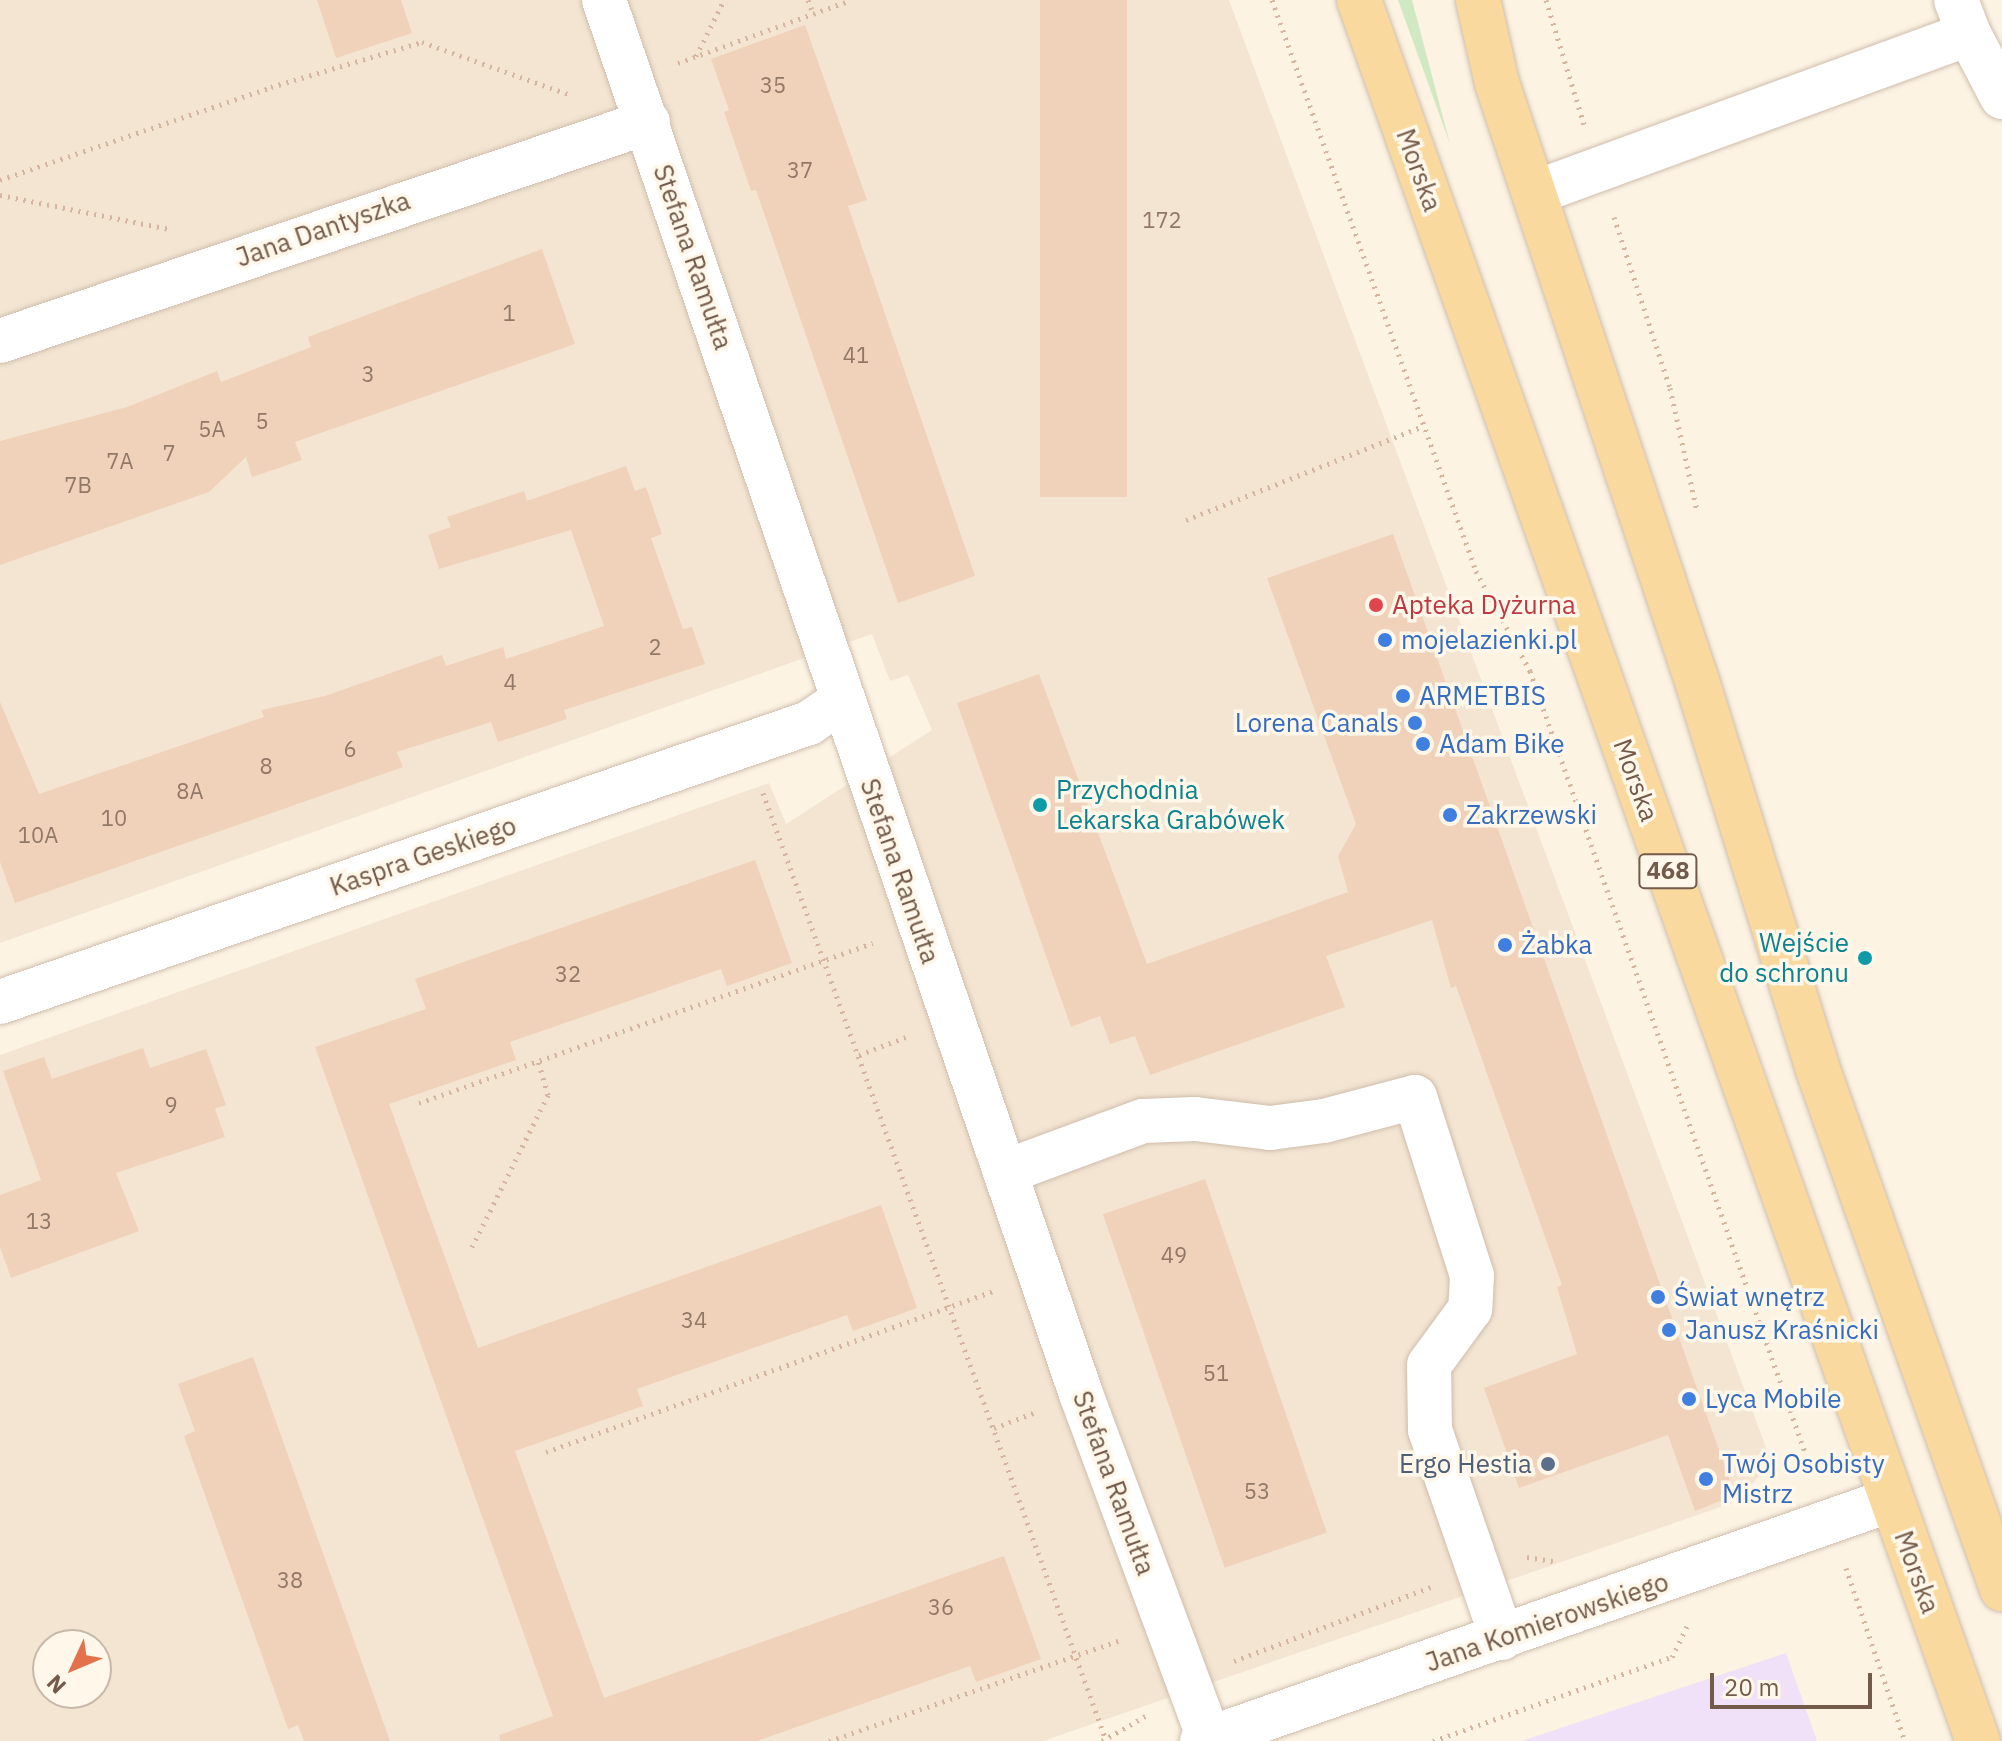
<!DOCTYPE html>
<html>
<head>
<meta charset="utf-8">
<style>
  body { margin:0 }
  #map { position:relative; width:2002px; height:1741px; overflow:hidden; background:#fcf3e3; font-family:"IBM Plex Sans",sans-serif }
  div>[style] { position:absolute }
  .residential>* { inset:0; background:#f3e5d2 }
  .education>* { inset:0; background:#f0e0f8 }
  .green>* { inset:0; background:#d1e9c2 }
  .building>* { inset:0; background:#f0d2bb; transform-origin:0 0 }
  .path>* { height:5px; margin-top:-2.5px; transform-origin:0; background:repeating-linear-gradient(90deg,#d5b59f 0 2px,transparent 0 8px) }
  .roads { filter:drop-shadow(0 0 2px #cfbdad) drop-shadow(0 0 2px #cfbdad) }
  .minor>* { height:44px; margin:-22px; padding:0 22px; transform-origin:22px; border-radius:22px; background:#fff }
  .major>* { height:44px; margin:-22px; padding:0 22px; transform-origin:22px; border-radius:22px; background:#f9d99d }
  .dots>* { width:22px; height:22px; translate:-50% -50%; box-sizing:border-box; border:4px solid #fff7e9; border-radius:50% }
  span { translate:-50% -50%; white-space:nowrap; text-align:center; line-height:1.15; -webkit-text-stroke:7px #fff7e9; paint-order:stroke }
  .number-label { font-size:22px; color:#927866 }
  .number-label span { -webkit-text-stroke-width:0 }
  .shield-label span { padding:2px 6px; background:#fff7e9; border:2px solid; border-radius:6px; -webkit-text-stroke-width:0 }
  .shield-label { font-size:24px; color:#735a4a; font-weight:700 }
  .street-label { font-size:26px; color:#735a4a }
  .health-label { font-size:26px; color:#be3a42 }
  .left { translate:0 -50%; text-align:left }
  .shop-label { font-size:26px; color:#366cbe }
  .right { translate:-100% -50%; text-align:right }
  .culture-label { font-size:26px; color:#0d838f }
  .service-label { font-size:26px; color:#4e5e75 }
  .north { position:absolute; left:32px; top:1629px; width:80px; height:80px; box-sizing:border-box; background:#fff7e9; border:2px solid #c7b8a9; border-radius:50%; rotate:226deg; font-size:22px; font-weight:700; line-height:32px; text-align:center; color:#735a4a }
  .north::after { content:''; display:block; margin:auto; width:28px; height:36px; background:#e3714b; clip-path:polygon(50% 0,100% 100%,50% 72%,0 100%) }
  .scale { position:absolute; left:1710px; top:1673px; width:162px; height:36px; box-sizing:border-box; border:4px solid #735a4a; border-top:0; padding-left:10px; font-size:24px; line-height:28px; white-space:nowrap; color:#735a4a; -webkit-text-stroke:6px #fff7e9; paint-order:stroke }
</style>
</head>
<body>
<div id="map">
  <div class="residential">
    <div style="clip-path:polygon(evenodd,0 0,1229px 0,1771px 1461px,1738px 1501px,1043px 1741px,0 1741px,0 1055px,769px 783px,786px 824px,932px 730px,908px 675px,890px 681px,872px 634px,0 943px,0 0,48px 1645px,96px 1645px,96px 1693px,48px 1693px,48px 1645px)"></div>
  </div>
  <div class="education">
    <div style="clip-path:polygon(1786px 1653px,1817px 1741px,1522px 1741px)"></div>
  </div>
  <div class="green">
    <div style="clip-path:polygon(1398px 0,1412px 0,1450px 144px)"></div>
  </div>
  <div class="building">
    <div style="clip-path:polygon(317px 0,401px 0,412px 33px,336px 58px)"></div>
    <div style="left:1040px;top:0;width:87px;height:497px"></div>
    <div style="clip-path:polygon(805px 25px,867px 200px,848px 206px,975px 576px,898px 603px,756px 190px,751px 191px,724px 112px,729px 110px,711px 59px)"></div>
    <div style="clip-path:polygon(542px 249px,575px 344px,295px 442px,302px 460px,252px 477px,246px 457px,209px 492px,0 565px,0 441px,127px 407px,217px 371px,221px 382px,311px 347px,308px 337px)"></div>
    <div style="clip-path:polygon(626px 466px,635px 491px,646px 487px,662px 534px,651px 538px,683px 629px,692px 627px,705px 664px,564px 710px,567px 719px,498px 742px,491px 722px,397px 752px,403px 767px,15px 903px,0 862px,0 702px,39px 794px,264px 717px,261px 710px,325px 696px,442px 655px,446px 666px,503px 647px,506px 659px,604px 626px,571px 530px,439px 569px,428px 535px,451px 527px,447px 517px,524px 491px,527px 501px)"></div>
    <div style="clip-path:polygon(1393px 534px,1735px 1495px,1695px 1511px,1668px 1435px,1519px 1488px,1484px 1388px,1577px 1354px,1557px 1287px,1562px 1285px,1456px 986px,1451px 988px,1432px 920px,1326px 956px,1345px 1007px,1150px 1075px,1135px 1036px,1110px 1044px,1100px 1016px,1071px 1027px,957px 703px,1039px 674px,1147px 964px,1348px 892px,1338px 856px,1356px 824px,1267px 578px)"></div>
    <div style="clip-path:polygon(755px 860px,792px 963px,727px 986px,721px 969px,510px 1042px,516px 1060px,389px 1104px,478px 1348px,881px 1205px,917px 1308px,853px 1331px,847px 1315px,637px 1389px,643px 1406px,515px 1451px,604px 1698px,1004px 1556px,1041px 1659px,976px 1682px,970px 1666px,757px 1741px,500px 1741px,499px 1735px,553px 1716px,315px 1047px,426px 1009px,415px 979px)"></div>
    <div style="clip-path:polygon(143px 1048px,150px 1068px,206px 1049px,226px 1105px,215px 1109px,225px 1137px,116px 1173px,139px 1231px,11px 1278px,0 1247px,0 1195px,41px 1180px,3px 1071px,44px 1057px,52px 1079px)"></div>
    <div style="left:1205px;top:1179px;width:374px;height:108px;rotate:71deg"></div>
    <div style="clip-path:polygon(253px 1357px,390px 1741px,304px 1741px,298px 1725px,288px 1729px,184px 1436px,195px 1431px,178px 1384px)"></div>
  </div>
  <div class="path">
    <div style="left:808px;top:0;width:14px;rotate:69deg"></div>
    <div style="left:1272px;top:0;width:606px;rotate:70.34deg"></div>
    <div style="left:1476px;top:571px;width:114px;rotate:61.6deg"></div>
    <div style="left:1530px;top:671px;width:852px;rotate:70.61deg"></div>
    <div style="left:1546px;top:0;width:130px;rotate:73deg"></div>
    <div style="left:696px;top:56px;width:63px;rotate:-63.4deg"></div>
    <div style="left:678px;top:63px;width:184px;rotate:-20deg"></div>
    <div style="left:0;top:180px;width:287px;rotate:-18.9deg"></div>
    <div style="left:271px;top:87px;width:158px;rotate:-16.6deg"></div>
    <div style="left:422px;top:42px;width:155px;rotate:19.6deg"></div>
    <div style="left:0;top:195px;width:171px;rotate:11.4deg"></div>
    <div style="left:1614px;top:217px;width:180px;rotate:71.9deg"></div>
    <div style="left:1670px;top:388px;width:126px;rotate:77.6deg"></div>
    <div style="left:1186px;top:520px;width:255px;rotate:-21.6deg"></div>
    <div style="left:763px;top:793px;width:1007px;rotate:70.09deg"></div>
    <div style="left:859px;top:1055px;width:50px;rotate:-21deg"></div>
    <div style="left:419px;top:1103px;width:481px;rotate:-19.4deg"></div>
    <div style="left:472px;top:1247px;width:170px;rotate:-63.4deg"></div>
    <div style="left:548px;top:1095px;width:35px;rotate:-106deg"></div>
    <div style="left:994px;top:1428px;width:45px;rotate:-20.9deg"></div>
    <div style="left:546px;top:1452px;width:475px;rotate:-19.8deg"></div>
    <div style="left:1527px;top:1557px;width:30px;rotate:9deg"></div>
    <div style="left:1846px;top:1568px;width:183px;rotate:71.2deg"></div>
    <div style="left:1234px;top:1661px;width:210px;rotate:-20.6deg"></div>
    <div style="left:829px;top:1741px;width:306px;rotate:-19.1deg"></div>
    <div style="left:1102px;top:1741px;width:54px;rotate:-29.9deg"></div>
    <div style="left:1433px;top:1741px;width:253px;rotate:-19.4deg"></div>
    <div style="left:1672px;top:1657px;width:37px;rotate:-64deg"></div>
  </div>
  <div class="roads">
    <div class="minor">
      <div style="left:604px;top:0;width:1473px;rotate:71.11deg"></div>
      <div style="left:1081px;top:1394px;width:368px;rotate:69.6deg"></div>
      <div style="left:1969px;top:34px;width:71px;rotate:62.4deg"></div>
      <div style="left:1534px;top:193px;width:463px;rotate:-20.1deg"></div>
      <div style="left:1969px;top:34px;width:36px;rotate:-111deg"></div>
      <div style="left:0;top:341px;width:684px;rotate:-18.67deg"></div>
      <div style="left:0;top:1002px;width:856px;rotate:-19.03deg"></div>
      <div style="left:809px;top:723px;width:40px;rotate:-34deg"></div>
      <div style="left:1005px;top:1172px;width:147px;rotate:-20.3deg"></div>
      <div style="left:1143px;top:1121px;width:52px;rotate:-2.2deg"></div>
      <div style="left:1195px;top:1119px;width:76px;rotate:6.8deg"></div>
      <div style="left:1270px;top:1128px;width:54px;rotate:-7.4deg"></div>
      <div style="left:1324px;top:1121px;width:94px;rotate:-14.8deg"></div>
      <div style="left:1415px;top:1097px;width:188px;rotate:72.3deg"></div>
      <div style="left:1472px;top:1276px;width:33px;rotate:93deg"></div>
      <div style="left:1470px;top:1309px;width:69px;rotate:126.2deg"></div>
      <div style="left:1429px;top:1365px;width:65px;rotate:89.1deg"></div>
      <div style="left:1430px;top:1430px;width:220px;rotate:70.9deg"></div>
      <div style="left:1202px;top:1741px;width:730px;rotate:-19.28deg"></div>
    </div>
    <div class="major">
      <div style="left:1359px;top:0;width:1848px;rotate:70.43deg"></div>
      <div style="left:1478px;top:0;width:85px;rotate:77.1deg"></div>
      <div style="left:1497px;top:83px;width:631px;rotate:71.51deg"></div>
      <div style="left:1697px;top:681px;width:404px;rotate:72.7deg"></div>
      <div style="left:1817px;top:1067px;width:554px;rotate:70.49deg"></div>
    </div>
  </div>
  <div class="dots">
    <div style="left:1376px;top:605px;background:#e0444e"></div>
    <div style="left:1385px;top:640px;background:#3f7fe0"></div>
    <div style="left:1403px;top:696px;background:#3f7fe0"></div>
    <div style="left:1415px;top:723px;background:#3f7fe0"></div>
    <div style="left:1423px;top:744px;background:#3f7fe0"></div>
    <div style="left:1040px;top:805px;background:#0f9aa8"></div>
    <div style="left:1450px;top:815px;background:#3f7fe0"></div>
    <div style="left:1505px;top:945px;background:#3f7fe0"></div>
    <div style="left:1865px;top:958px;background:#0f9aa8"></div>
    <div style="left:1658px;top:1297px;background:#3f7fe0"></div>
    <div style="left:1669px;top:1330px;background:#3f7fe0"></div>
    <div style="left:1689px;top:1399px;background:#3f7fe0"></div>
    <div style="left:1548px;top:1464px;background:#5c6f8a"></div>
    <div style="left:1706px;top:1479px;background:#3f7fe0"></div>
  </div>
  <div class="number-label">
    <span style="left:773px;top:85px">35</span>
    <span style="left:800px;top:170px">37</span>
    <span style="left:1162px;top:220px">172</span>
    <span style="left:509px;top:313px">1</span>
    <span style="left:856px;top:355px">41</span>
    <span style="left:368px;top:374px">3</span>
    <span style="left:262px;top:421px">5</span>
    <span style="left:212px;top:429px">5A</span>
    <span style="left:169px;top:453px">7</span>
    <span style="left:120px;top:461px">7A</span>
    <span style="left:78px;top:485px">7B</span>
    <span style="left:655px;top:647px">2</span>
    <span style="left:510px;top:682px">4</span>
    <span style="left:350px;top:749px">6</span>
    <span style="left:266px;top:766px">8</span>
    <span style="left:190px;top:791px">8A</span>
    <span style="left:114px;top:818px">10</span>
    <span style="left:38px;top:835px">10A</span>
    <span style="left:568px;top:974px">32</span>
    <span style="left:171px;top:1105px">9</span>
    <span style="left:39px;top:1221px">13</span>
    <span style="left:1174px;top:1255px">49</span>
    <span style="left:694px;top:1320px">34</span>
    <span style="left:1216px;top:1373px">51</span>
    <span style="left:1257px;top:1491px">53</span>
    <span style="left:290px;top:1580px">38</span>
    <span style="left:941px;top:1607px">36</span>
  </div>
  <div class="shield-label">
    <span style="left:1668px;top:871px">468</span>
  </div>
  <div class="street-label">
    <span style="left:1419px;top:170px;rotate:70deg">Morska</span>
    <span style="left:323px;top:229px;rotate:-19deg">Jana Dantyszka</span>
    <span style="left:693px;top:257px;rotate:71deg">Stefana Ramułta</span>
    <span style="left:1636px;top:780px;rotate:70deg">Morska</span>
    <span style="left:423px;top:856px;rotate:-19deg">Kaspra Geskiego</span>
    <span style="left:900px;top:871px;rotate:71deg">Stefana Ramułta</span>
    <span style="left:1114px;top:1483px;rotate:70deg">Stefana Ramułta</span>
    <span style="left:1917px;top:1572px;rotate:70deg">Morska</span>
    <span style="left:1547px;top:1622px;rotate:-19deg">Jana Komierowskiego</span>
  </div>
  <div class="health-label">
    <span class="left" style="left:1392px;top:605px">Apteka Dyżurna</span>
  </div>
  <div class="shop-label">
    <span class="left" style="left:1401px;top:640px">mojelazienki.pl</span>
    <span class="left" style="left:1419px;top:696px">ARMETBIS</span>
    <span class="right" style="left:1399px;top:723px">Lorena Canals</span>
    <span class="left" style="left:1439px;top:744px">Adam Bike</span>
    <span class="left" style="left:1466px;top:815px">Zakrzewski</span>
    <span class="left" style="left:1521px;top:945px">Żabka</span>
    <span class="left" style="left:1674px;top:1297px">Świat wnętrz</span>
    <span class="left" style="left:1685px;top:1330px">Janusz Kraśnicki</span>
    <span class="left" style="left:1705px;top:1399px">Lyca Mobile</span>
    <span class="left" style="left:1722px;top:1479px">Twój Osobisty<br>Mistrz</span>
  </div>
  <div class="culture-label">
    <span class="left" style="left:1056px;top:805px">Przychodnia<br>Lekarska Grabówek</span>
    <span class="right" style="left:1849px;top:958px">Wejście<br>do schronu</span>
  </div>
  <div class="service-label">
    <span class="right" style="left:1532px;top:1464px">Ergo Hestia</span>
  </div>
  <div class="north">N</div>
  <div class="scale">20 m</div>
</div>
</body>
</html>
